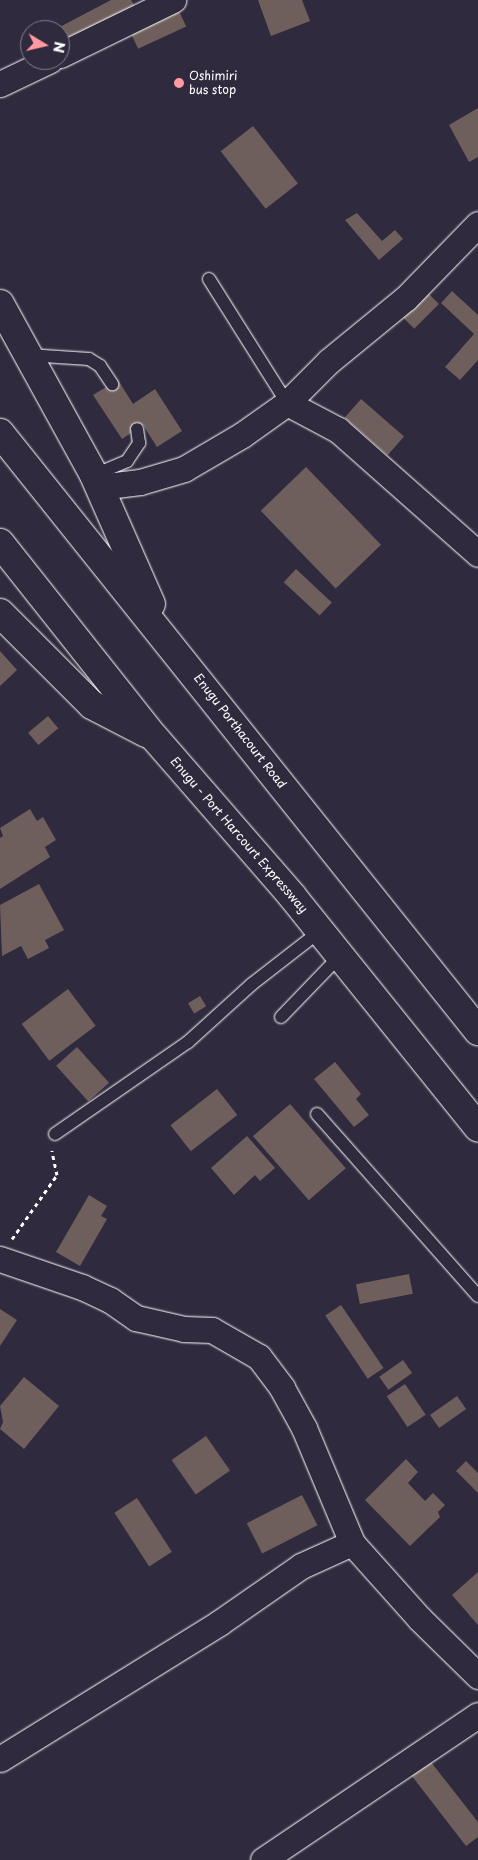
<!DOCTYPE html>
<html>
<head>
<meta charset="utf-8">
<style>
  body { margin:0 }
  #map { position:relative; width:478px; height:1860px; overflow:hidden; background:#2f2a3d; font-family:"Playpen Sans",sans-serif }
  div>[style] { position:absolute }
  .building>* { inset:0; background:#6f5f5c; transform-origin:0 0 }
  .path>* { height:3px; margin-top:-1.5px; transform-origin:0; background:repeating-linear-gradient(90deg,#fff 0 4px,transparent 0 8px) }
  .roads { filter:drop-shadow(0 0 1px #fff) drop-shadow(0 0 1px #fff) }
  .service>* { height:12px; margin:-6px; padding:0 6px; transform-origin:6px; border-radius:6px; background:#2f2a3d }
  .minor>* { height:25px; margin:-12.5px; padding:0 12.5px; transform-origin:12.5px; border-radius:12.5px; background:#2f2a3d }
  .trunk>* { height:28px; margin:-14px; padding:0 14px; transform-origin:14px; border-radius:14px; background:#2f2a3d }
  .dots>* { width:14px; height:14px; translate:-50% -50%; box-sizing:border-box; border:2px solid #2f2a3d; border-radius:50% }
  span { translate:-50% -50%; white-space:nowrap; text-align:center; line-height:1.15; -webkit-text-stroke:5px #2f2a3d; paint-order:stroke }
  .poi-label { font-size:12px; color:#fff }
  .left { translate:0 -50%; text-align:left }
  .street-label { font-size:12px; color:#fff }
  .north { position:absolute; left:20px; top:20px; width:50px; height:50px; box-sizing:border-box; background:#2f2a3d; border:1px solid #827f8b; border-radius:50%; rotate:99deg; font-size:14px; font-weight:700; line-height:20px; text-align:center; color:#fff }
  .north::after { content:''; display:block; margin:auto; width:18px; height:22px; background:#ff9aa2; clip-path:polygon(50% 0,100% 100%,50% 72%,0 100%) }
</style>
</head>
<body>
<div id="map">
  <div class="building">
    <div style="clip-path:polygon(111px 0,131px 0,136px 8px,60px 49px,60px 30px,54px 30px)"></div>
    <div style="clip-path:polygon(258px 0,302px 0,310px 21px,271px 36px)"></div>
    <div style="left:179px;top:11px;width:17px;height:53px;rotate:65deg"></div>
    <div style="clip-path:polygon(30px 43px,30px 60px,31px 64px,22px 47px)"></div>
    <div style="clip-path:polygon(478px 108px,478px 157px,469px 162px,449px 125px)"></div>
    <div style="left:253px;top:126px;width:73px;height:41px;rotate:52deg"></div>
    <div style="clip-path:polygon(357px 213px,382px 241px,395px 230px,403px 239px,379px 260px,345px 220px)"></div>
    <div style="left:422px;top:287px;width:24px;height:35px;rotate:45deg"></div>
    <div style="clip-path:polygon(452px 291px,478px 315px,478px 360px,460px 380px,445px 367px,474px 334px,441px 303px)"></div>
    <div style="clip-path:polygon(118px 380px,133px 404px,155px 389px,182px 431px,157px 447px,143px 425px,122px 439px,93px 395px)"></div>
    <div style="left:361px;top:399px;width:57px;height:25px;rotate:41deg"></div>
    <div style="left:306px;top:467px;width:108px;height:63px;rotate:46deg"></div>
    <div style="left:296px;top:569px;width:49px;height:18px;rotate:43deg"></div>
    <div style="clip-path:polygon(0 651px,17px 670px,0 686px)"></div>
    <div style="left:48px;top:716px;width:16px;height:26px;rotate:50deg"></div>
    <div style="clip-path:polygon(30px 809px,37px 821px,43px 817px,56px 840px,45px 847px,50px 857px,0 889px,0 838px,3px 836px,0 828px)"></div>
    <div style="clip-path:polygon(39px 884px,64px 930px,45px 940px,49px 948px,28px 959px,21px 946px,2px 956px,0 905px)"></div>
    <div style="left:68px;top:989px;width:46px;height:58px;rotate:53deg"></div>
    <div style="left:200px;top:996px;width:12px;height:14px;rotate:59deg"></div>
    <div style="left:77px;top:1047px;width:48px;height:28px;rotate:48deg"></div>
    <div style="clip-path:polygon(335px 1062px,361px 1094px,356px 1099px,369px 1115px,354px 1127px,314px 1079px)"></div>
    <div style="left:217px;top:1089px;width:33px;height:59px;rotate:52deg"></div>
    <div style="left:290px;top:1104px;width:85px;height:49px;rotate:49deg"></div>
    <div style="clip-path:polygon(247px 1136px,275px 1168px,260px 1181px,255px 1175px,234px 1195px,211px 1168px)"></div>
    <div style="clip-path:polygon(89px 1195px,107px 1206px,101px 1216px,107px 1219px,80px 1266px,56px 1252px)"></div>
    <div style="left:409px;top:1274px;width:20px;height:54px;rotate:79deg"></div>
    <div style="left:341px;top:1305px;width:76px;height:19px;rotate:56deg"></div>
    <div style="clip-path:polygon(0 1309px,17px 1320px,0 1346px)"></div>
    <div style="left:403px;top:1360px;width:16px;height:29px;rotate:55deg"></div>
    <div style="clip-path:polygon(24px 1377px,59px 1406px,24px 1449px,0 1429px,3px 1422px,0 1406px)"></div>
    <div style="left:405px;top:1384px;width:37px;height:22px;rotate:56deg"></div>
    <div style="left:457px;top:1396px;width:16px;height:33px;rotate:55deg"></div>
    <div style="left:206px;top:1436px;width:42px;height:42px;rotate:55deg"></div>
    <div style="clip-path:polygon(406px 1459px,418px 1472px,408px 1483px,425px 1501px,433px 1493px,445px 1505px,438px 1512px,440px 1517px,410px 1546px,365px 1500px)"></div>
    <div style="clip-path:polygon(466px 1461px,478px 1473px,478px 1493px,456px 1471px)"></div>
    <div style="left:302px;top:1495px;width:34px;height:62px;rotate:63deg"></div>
    <div style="left:137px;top:1498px;width:64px;height:27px;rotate:57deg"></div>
    <div style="clip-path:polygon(478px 1572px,478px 1625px,452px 1595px)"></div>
    <div style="clip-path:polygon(427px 1757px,478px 1822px,478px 1837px,466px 1846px,408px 1771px)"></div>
  </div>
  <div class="path">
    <div style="left:12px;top:1239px;width:78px;rotate:-54.9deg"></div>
    <div style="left:57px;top:1175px;width:25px;rotate:-102deg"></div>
  </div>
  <div class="roads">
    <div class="service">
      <div style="left:209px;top:279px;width:146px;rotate:57.8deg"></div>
      <div style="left:28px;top:355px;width:61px;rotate:3.8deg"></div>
      <div style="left:89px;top:359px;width:13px;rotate:32deg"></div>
      <div style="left:100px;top:366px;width:22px;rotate:56deg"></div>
      <div style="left:94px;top:475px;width:36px;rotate:-23deg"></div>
      <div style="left:127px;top:461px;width:22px;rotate:-56deg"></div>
      <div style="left:139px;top:443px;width:14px;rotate:-98deg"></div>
      <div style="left:281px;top:1017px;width:85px;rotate:-46deg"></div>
      <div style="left:317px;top:1114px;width:243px;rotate:48.5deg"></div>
      <div style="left:55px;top:1134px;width:162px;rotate:-34.7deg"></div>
      <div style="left:188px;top:1042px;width:86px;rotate:-42.2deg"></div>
      <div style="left:252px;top:984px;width:86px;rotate:-37.9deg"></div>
    </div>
    <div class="minor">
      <div style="left:60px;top:55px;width:126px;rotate:-26deg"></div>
      <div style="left:0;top:84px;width:55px;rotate:-25.6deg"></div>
      <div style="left:287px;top:403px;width:58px;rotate:27.9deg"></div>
      <div style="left:338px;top:430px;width:187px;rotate:41.5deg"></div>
      <div style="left:99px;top:487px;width:41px;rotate:-7deg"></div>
      <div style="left:140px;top:482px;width:46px;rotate:-16.5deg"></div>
      <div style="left:184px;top:469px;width:67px;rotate:-30.4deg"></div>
      <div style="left:242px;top:435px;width:55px;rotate:-35.4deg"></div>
      <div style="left:287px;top:403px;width:59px;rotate:-45deg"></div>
      <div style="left:329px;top:361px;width:99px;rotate:-39.3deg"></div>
      <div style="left:406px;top:298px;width:103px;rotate:-45.8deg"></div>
      <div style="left:0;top:1259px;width:87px;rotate:18.9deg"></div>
      <div style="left:82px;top:1287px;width:31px;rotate:25deg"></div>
      <div style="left:110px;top:1300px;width:32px;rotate:35deg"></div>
      <div style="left:136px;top:1318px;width:49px;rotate:12.9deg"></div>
      <div style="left:184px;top:1329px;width:28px;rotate:2deg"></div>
      <div style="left:212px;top:1330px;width:54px;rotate:29.9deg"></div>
      <div style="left:259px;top:1357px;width:39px;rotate:53deg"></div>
      <div style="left:282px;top:1388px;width:46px;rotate:61.2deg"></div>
      <div style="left:304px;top:1428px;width:125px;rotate:67.3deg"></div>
      <div style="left:352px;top:1543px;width:101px;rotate:48.2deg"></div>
      <div style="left:419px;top:1618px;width:83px;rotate:44.5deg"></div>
      <div style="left:0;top:1759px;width:258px;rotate:-31.8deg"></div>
      <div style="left:219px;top:1623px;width:100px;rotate:-34.8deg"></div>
      <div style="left:301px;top:1566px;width:56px;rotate:-24.3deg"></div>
      <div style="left:263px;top:1860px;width:259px;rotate:-34deg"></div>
    </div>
    <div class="trunk">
      <div style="left:0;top:304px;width:195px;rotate:61.2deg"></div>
      <div style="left:94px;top:475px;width:141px;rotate:66.2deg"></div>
      <div style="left:0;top:433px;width:766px;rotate:51.36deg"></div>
      <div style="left:0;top:543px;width:248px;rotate:51.6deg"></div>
      <div style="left:154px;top:737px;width:211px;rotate:49deg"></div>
      <div style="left:292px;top:896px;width:297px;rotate:51.2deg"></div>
      <div style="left:0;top:613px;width:130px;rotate:45deg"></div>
      <div style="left:92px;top:705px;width:61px;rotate:27.4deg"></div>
    </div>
  </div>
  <div class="dots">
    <div style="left:179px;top:83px;background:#ff9aa2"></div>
  </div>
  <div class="poi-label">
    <span class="left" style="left:189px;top:83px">Oshimiri<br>bus stop</span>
  </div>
  <div class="street-label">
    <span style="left:240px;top:731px;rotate:52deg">Enugu Porthacourt Road</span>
    <span style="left:239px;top:835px;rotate:49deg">Enugu - Port Harcourt Expressway</span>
  </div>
  <div class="north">N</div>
</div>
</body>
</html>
